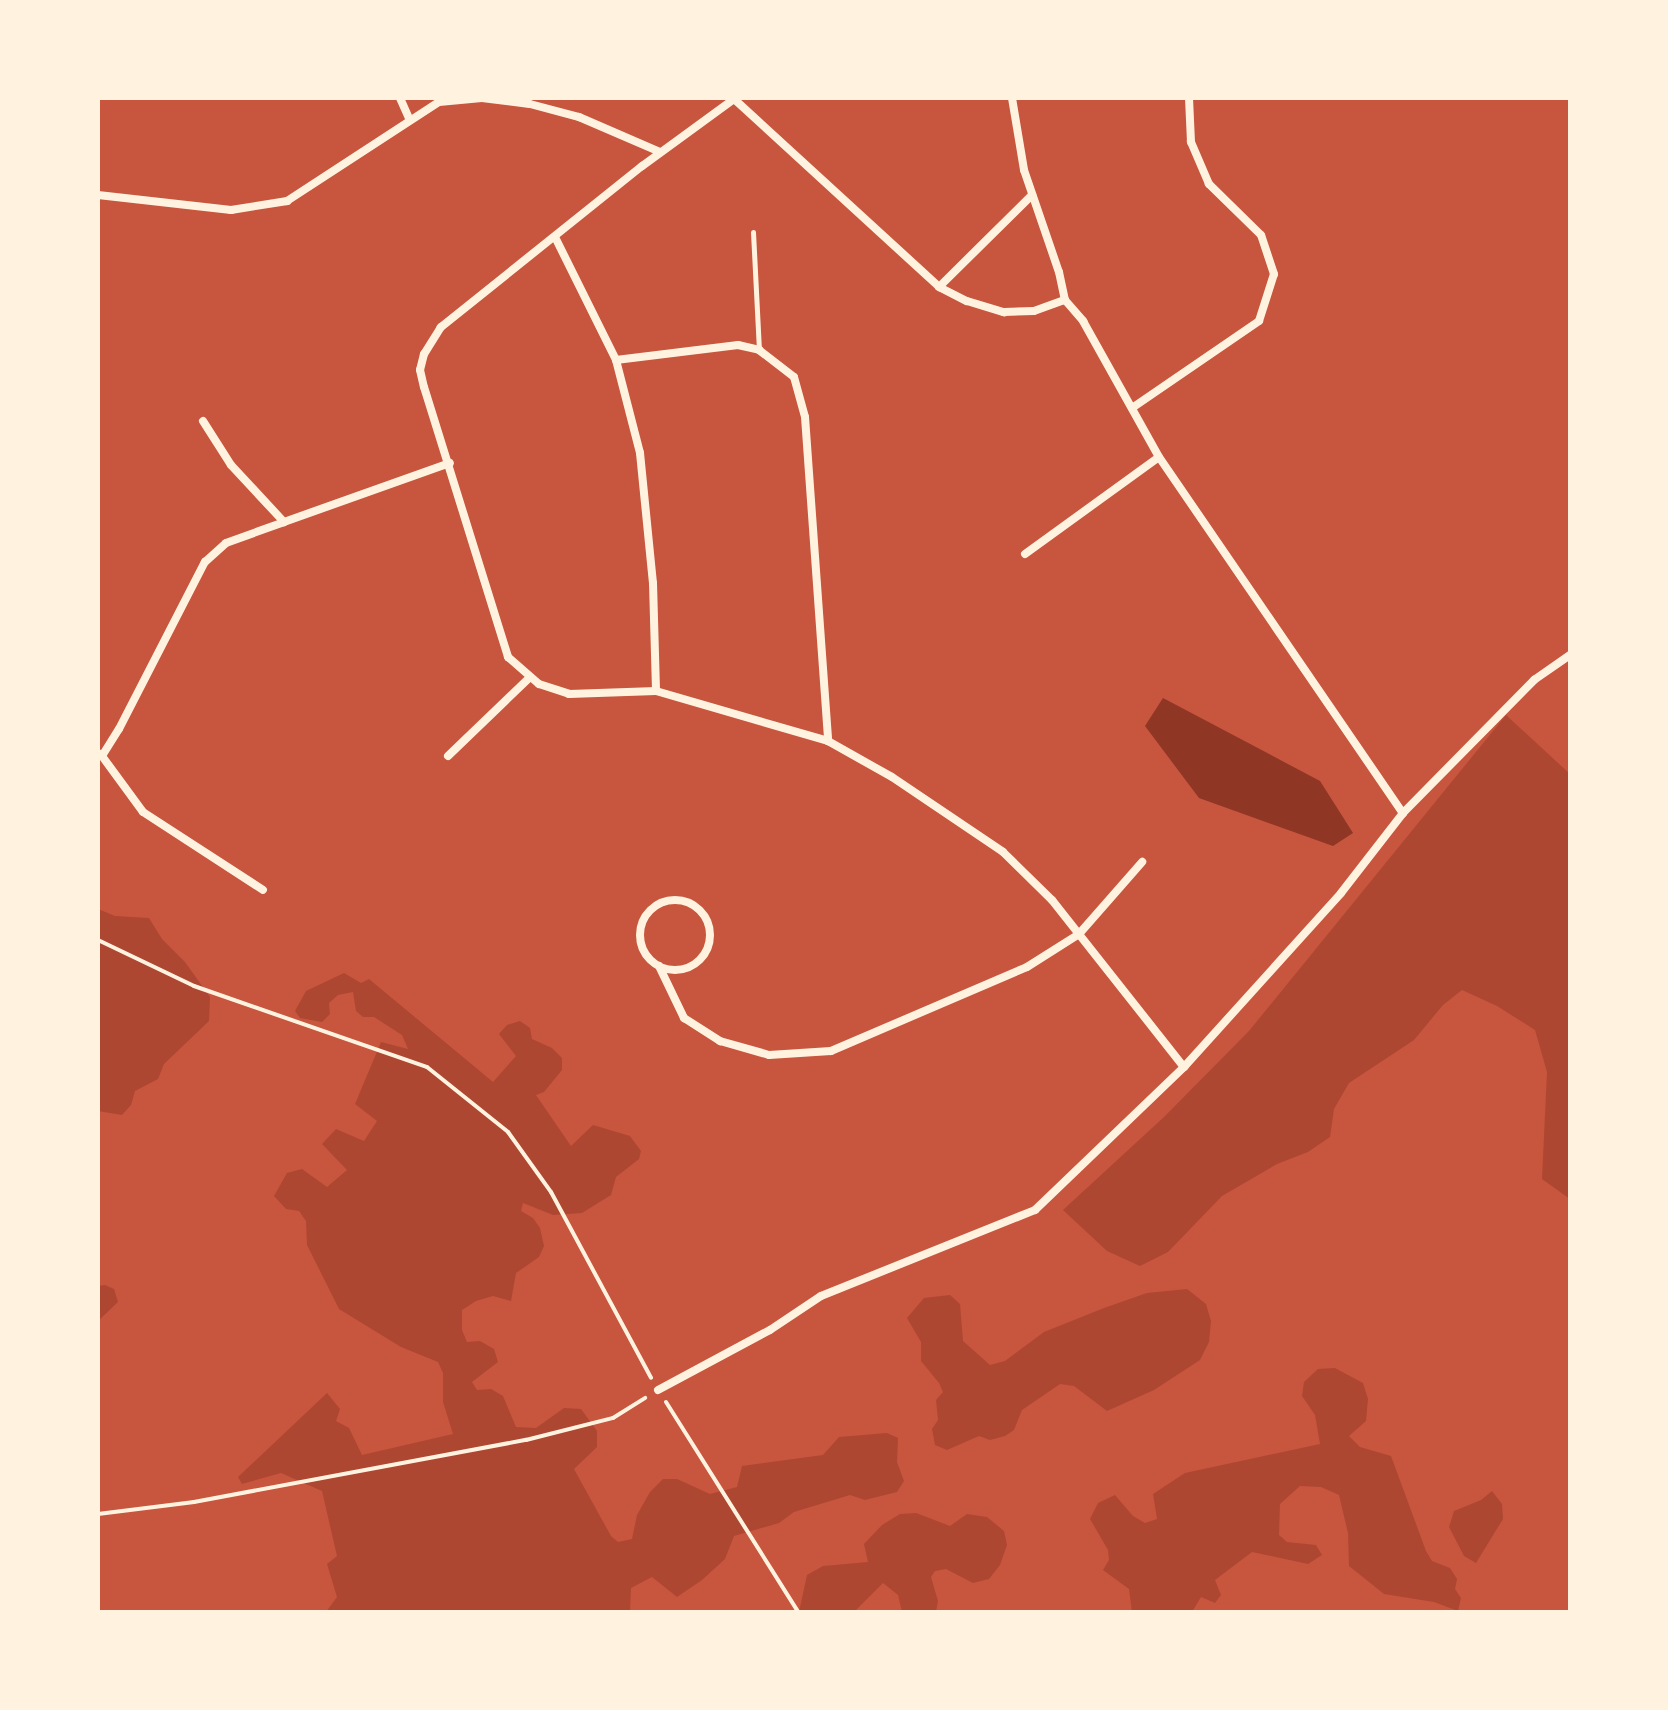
<!DOCTYPE html>
<html>
<head>
<meta charset="utf-8">
<style>
  body { margin:0 }
  #map { position:relative; width:1668px; height:1710px; overflow:hidden; background:#c8553d; font-family:Signika,sans-serif }
  div>[style] { position:absolute }
  .green>* { inset:0; background:#ae4732 }
  .water>* { inset:0; background:#8f3625 }
  .path>* { height:4px; margin:-2px; padding:0 2px; transform-origin:2px; border-radius:2px; background:#fff3e0 }
  .service>* { height:5px; margin:-2.5px; padding:0 2.5px; transform-origin:2.5px; border-radius:2.5px; background:#fff3e0 }
  .minor>* { height:8px; margin:-4px; padding:0 4px; transform-origin:4px; border-radius:4px; background:#fff3e0 }
  .minor>.ring { margin:-4px; padding:0; box-sizing:content-box; background:none; border:8px solid #fff3e0; border-radius:50% }
  span { translate:-50% -50%; white-space:nowrap; text-align:center; line-height:1.15; -webkit-text-stroke:6px #fff3e0; paint-order:stroke }
  .frame { position:absolute; inset:0; border:100px solid #fff3e0; pointer-events:none }
</style>
</head>
<body>
<div id="map">
  <div class="green">
    <div style="clip-path:polygon(1506px 715px,1570px 774px,1570px 1199px,1542px 1179px,1547px 1072px,1535px 1030px,1497px 1006px,1462px 990px,1443px 1005px,1414px 1040px,1349px 1083px,1334px 1109px,1330px 1137px,1308px 1152px,1277px 1164px,1222px 1196px,1168px 1252px,1140px 1266px,1107px 1251px,1063px 1210px,1164px 1117px,1249px 1031px)"></div>
    <div style="clip-path:polygon(98px 909px,115px 916px,149px 918px,162px 939px,185px 962px,210px 997px,209px 1021px,164px 1064px,158px 1079px,135px 1091px,131px 1105px,122px 1115px,98px 1111px)"></div>
    <div style="clip-path:polygon(344px 973px,361px 983px,369px 979px,493px 1082px,516px 1056px,499px 1034px,507px 1025px,520px 1021px,530px 1028px,532px 1039px,552px 1048px,562px 1058px,562px 1070px,544px 1092px,536px 1095px,571px 1146px,593px 1125px,630px 1136px,641px 1151px,639px 1159px,616px 1177px,611px 1195px,582px 1213px,553px 1215px,523px 1203px,521px 1211px,533px 1218px,540px 1228px,544px 1246px,539px 1257px,516px 1273px,511px 1301px,493px 1296px,476px 1301px,462px 1310px,462px 1330px,467px 1342px,480px 1341px,494px 1349px,498px 1362px,472px 1382px,477px 1390px,491px 1389px,503px 1396px,516px 1427px,536px 1428px,564px 1408px,581px 1409px,597px 1431px,597px 1447px,574px 1469px,611px 1536px,618px 1542px,632px 1539px,637px 1515px,650px 1492px,663px 1479px,677px 1479px,710px 1494px,737px 1487px,742px 1466px,823px 1455px,839px 1437px,887px 1433px,898px 1438px,897px 1462px,904px 1481px,897px 1492px,865px 1500px,850px 1495px,794px 1512px,779px 1523px,734px 1536px,725px 1559px,702px 1580px,677px 1597px,652px 1577px,631px 1588px,630px 1612px,326px 1612px,337px 1597px,327px 1564px,337px 1556px,322px 1491px,281px 1473px,242px 1484px,238px 1477px,327px 1393px,340px 1409px,336px 1421px,349px 1428px,362px 1455px,453px 1434px,443px 1402px,443px 1373px,438px 1362px,401px 1347px,339px 1309px,307px 1245px,306px 1221px,299px 1211px,286px 1209px,274px 1196px,287px 1173px,302px 1169px,327px 1187px,347px 1170px,322px 1144px,336px 1129px,364px 1141px,377px 1121px,355px 1104px,381px 1042px,408px 1049px,402px 1035px,374px 1017px,363px 1017px,356px 1011px,353px 992px,338px 995px,329px 1003px,330px 1014px,322px 1022px,300px 1018px,295px 1011px,306px 991px)"></div>
    <div style="clip-path:polygon(105px 1285px,114px 1289px,118px 1302px,98px 1321px,98px 1286px)"></div>
    <div style="clip-path:polygon(1187px 1289px,1206px 1304px,1211px 1321px,1209px 1342px,1200px 1360px,1154px 1390px,1107px 1411px,1074px 1386px,1060px 1384px,1022px 1410px,1014px 1430px,1005px 1436px,990px 1440px,979px 1436px,947px 1450px,935px 1445px,932px 1429px,938px 1420px,936px 1400px,943px 1392px,939px 1383px,921px 1361px,921px 1342px,907px 1318px,924px 1298px,950px 1295px,960px 1304px,963px 1341px,990px 1365px,1005px 1361px,1044px 1332px,1104px 1308px,1147px 1293px)"></div>
    <div style="clip-path:polygon(1335px 1368px,1363px 1383px,1368px 1399px,1366px 1421px,1349px 1436px,1360px 1447px,1391px 1456px,1426px 1551px,1432px 1561px,1450px 1568px,1457px 1579px,1455px 1589px,1461px 1598px,1458px 1611px,1434px 1602px,1384px 1594px,1349px 1566px,1348px 1533px,1339px 1495px,1321px 1487px,1300px 1486px,1280px 1504px,1279px 1535px,1287px 1542px,1316px 1545px,1322px 1555px,1308px 1564px,1252px 1552px,1215px 1580px,1221px 1595px,1215px 1603px,1201px 1597px,1192px 1612px,1132px 1612px,1129px 1589px,1103px 1570px,1109px 1560px,1108px 1550px,1090px 1519px,1098px 1503px,1115px 1495px,1133px 1516px,1145px 1523px,1157px 1519px,1153px 1494px,1185px 1473px,1320px 1444px,1315px 1415px,1302px 1396px,1304px 1382px,1318px 1369px)"></div>
    <div style="clip-path:polygon(1492px 1491px,1502px 1504px,1503px 1519px,1476px 1563px,1464px 1556px,1449px 1527px,1454px 1511px,1481px 1500px)"></div>
    <div style="clip-path:polygon(916px 1513px,950px 1526px,967px 1514px,987px 1517px,1004px 1531px,1007px 1545px,1000px 1565px,989px 1579px,973px 1583px,946px 1569px,935px 1571px,931px 1577px,938px 1601px,936px 1612px,902px 1612px,898px 1595px,883px 1583px,854px 1612px,799px 1612px,807px 1575px,823px 1566px,868px 1562px,864px 1544px,882px 1525px,900px 1514px)"></div>
  </div>
  <div class="water">
    <div style="clip-path:polygon(1163px 698px,1320px 781px,1353px 833px,1333px 846px,1199px 798px,1145px 726px)"></div>
  </div>
  <div class="path">
    <div style="left:98px;top:940px;width:106px;rotate:25.6deg"></div>
    <div style="left:194px;top:986px;width:247px;rotate:19.2deg"></div>
    <div style="left:427px;top:1067px;width:104px;rotate:38.7deg"></div>
    <div style="left:508px;top:1132px;width:74px;rotate:54.4deg"></div>
    <div style="left:551px;top:1192px;width:211px;rotate:61.7deg"></div>
    <div style="left:666px;top:1402px;width:248px;rotate:57.8deg"></div>
    <div style="left:98px;top:1514px;width:97px;rotate:-7.1deg"></div>
    <div style="left:194px;top:1502px;width:338px;rotate:-10.6deg"></div>
    <div style="left:526px;top:1440px;width:90px;rotate:-14.2deg"></div>
    <div style="left:613px;top:1418px;width:38px;rotate:-32deg"></div>
  </div>
  <div class="service">
    <div style="left:753px;top:232px;width:118px;rotate:87.1deg"></div>
  </div>
  <div class="minor">
    <div style="left:400px;top:98px;width:22px;rotate:66deg"></div>
    <div style="left:733px;top:98px;width:280px;rotate:42.5deg"></div>
    <div style="left:939px;top:287px;width:31px;rotate:27deg"></div>
    <div style="left:967px;top:301px;width:39px;rotate:17deg"></div>
    <div style="left:1004px;top:312px;width:30px;rotate:-2deg"></div>
    <div style="left:1034px;top:311px;width:33px;rotate:-20deg"></div>
    <div style="left:1012px;top:98px;width:73px;rotate:80.5deg"></div>
    <div style="left:1024px;top:170px;width:108px;rotate:71.1deg"></div>
    <div style="left:1059px;top:272px;width:29px;rotate:78deg"></div>
    <div style="left:1065px;top:300px;width:28px;rotate:49deg"></div>
    <div style="left:1083px;top:321px;width:156px;rotate:60.8deg"></div>
    <div style="left:1159px;top:457px;width:432px;rotate:55.6deg"></div>
    <div style="left:734px;top:99px;width:114px;rotate:143.9deg"></div>
    <div style="left:642px;top:166px;width:258px;rotate:141.3deg"></div>
    <div style="left:441px;top:327px;width:32px;rotate:122deg"></div>
    <div style="left:424px;top:354px;width:16px;rotate:104deg"></div>
    <div style="left:420px;top:370px;width:17px;rotate:77deg"></div>
    <div style="left:424px;top:387px;width:283px;rotate:72.7deg"></div>
    <div style="left:508px;top:657px;width:41px;rotate:41.1deg"></div>
    <div style="left:539px;top:684px;width:32px;rotate:18deg"></div>
    <div style="left:569px;top:694px;width:87px;rotate:-2deg"></div>
    <div style="left:656px;top:691px;width:179px;rotate:16.2deg"></div>
    <div style="left:828px;top:741px;width:73px;rotate:29.4deg"></div>
    <div style="left:892px;top:777px;width:134px;rotate:34deg"></div>
    <div style="left:1003px;top:852px;width:69px;rotate:44.4deg"></div>
    <div style="left:1052px;top:900px;width:213px;rotate:51.7deg"></div>
    <div style="left:98px;top:195px;width:134px;rotate:6.4deg"></div>
    <div style="left:231px;top:210px;width:57px;rotate:-9.1deg"></div>
    <div style="left:287px;top:201px;width:181px;rotate:-33.1deg"></div>
    <div style="left:439px;top:102px;width:43px;rotate:-5.3deg"></div>
    <div style="left:482px;top:98px;width:48px;rotate:7.1deg"></div>
    <div style="left:530px;top:104px;width:51px;rotate:14.9deg"></div>
    <div style="left:579px;top:117px;width:88px;rotate:23.4deg"></div>
    <div style="left:555px;top:237px;width:137px;rotate:63.6deg"></div>
    <div style="left:616px;top:360px;width:96px;rotate:75.5deg"></div>
    <div style="left:640px;top:453px;width:131px;rotate:84.3deg"></div>
    <div style="left:653px;top:583px;width:108px;rotate:88.4deg"></div>
    <div style="left:939px;top:287px;width:131px;rotate:-44.7deg"></div>
    <div style="left:616px;top:360px;width:123px;rotate:-7deg"></div>
    <div style="left:738px;top:345px;width:22px;rotate:13deg"></div>
    <div style="left:759px;top:350px;width:44px;rotate:37.6deg"></div>
    <div style="left:794px;top:377px;width:41px;rotate:74.6deg"></div>
    <div style="left:805px;top:417px;width:325px;rotate:85.9deg"></div>
    <div style="left:1132px;top:408px;width:154px;rotate:-34.4deg"></div>
    <div style="left:1259px;top:321px;width:49px;rotate:-72.3deg"></div>
    <div style="left:1274px;top:274px;width:41px;rotate:-108.4deg"></div>
    <div style="left:1261px;top:235px;width:73px;rotate:-135.6deg"></div>
    <div style="left:1209px;top:184px;width:46px;rotate:-113.2deg"></div>
    <div style="left:1191px;top:142px;width:44px;rotate:-92.6deg"></div>
    <div style="left:203px;top:421px;width:52px;rotate:57.5deg"></div>
    <div style="left:231px;top:465px;width:78px;rotate:47.1deg"></div>
    <div style="left:284px;top:522px;width:176px;rotate:-19.6deg"></div>
    <div style="left:1025px;top:554px;width:165px;rotate:-35.9deg"></div>
    <div style="left:98px;top:753px;width:5px;rotate:37deg"></div>
    <div style="left:102px;top:756px;width:32px;rotate:-58deg"></div>
    <div style="left:119px;top:729px;width:188px;rotate:-62.8deg"></div>
    <div style="left:205px;top:562px;width:28px;rotate:-42deg"></div>
    <div style="left:226px;top:543px;width:62px;rotate:-19.9deg"></div>
    <div style="left:102px;top:756px;width:69px;rotate:53.8deg"></div>
    <div style="left:143px;top:812px;width:143px;rotate:33deg"></div>
    <div style="left:448px;top:756px;width:112px;rotate:-43.9deg"></div>
    <div class="ring" style="left:640px;top:900px;width:62px;height:62px"></div>
    <div style="left:659px;top:966px;width:58px;rotate:64.3deg"></div>
    <div style="left:684px;top:1018px;width:43px;rotate:32.6deg"></div>
    <div style="left:720px;top:1041px;width:51px;rotate:15.9deg"></div>
    <div style="left:769px;top:1055px;width:62px;rotate:-3.7deg"></div>
    <div style="left:831px;top:1051px;width:213px;rotate:-23.2deg"></div>
    <div style="left:1027px;top:967px;width:62px;rotate:-32.4deg"></div>
    <div style="left:1079px;top:934px;width:96px;rotate:-48.8deg"></div>
    <div style="left:658px;top:1390px;width:127px;rotate:-28.2deg"></div>
    <div style="left:770px;top:1330px;width:61px;rotate:-33.7deg"></div>
    <div style="left:821px;top:1296px;width:231px;rotate:-21.9deg"></div>
    <div style="left:1035px;top:1210px;width:207px;rotate:-43.8deg"></div>
    <div style="left:1184px;top:1067px;width:234px;rotate:-47.9deg"></div>
    <div style="left:1341px;top:893px;width:101px;rotate:-52.2deg"></div>
    <div style="left:1403px;top:813px;width:187px;rotate:-45.4deg"></div>
    <div style="left:1534px;top:680px;width:44px;rotate:-34.8deg"></div>
  </div>
  <div class="frame"></div>
</div>
</body>
</html>
